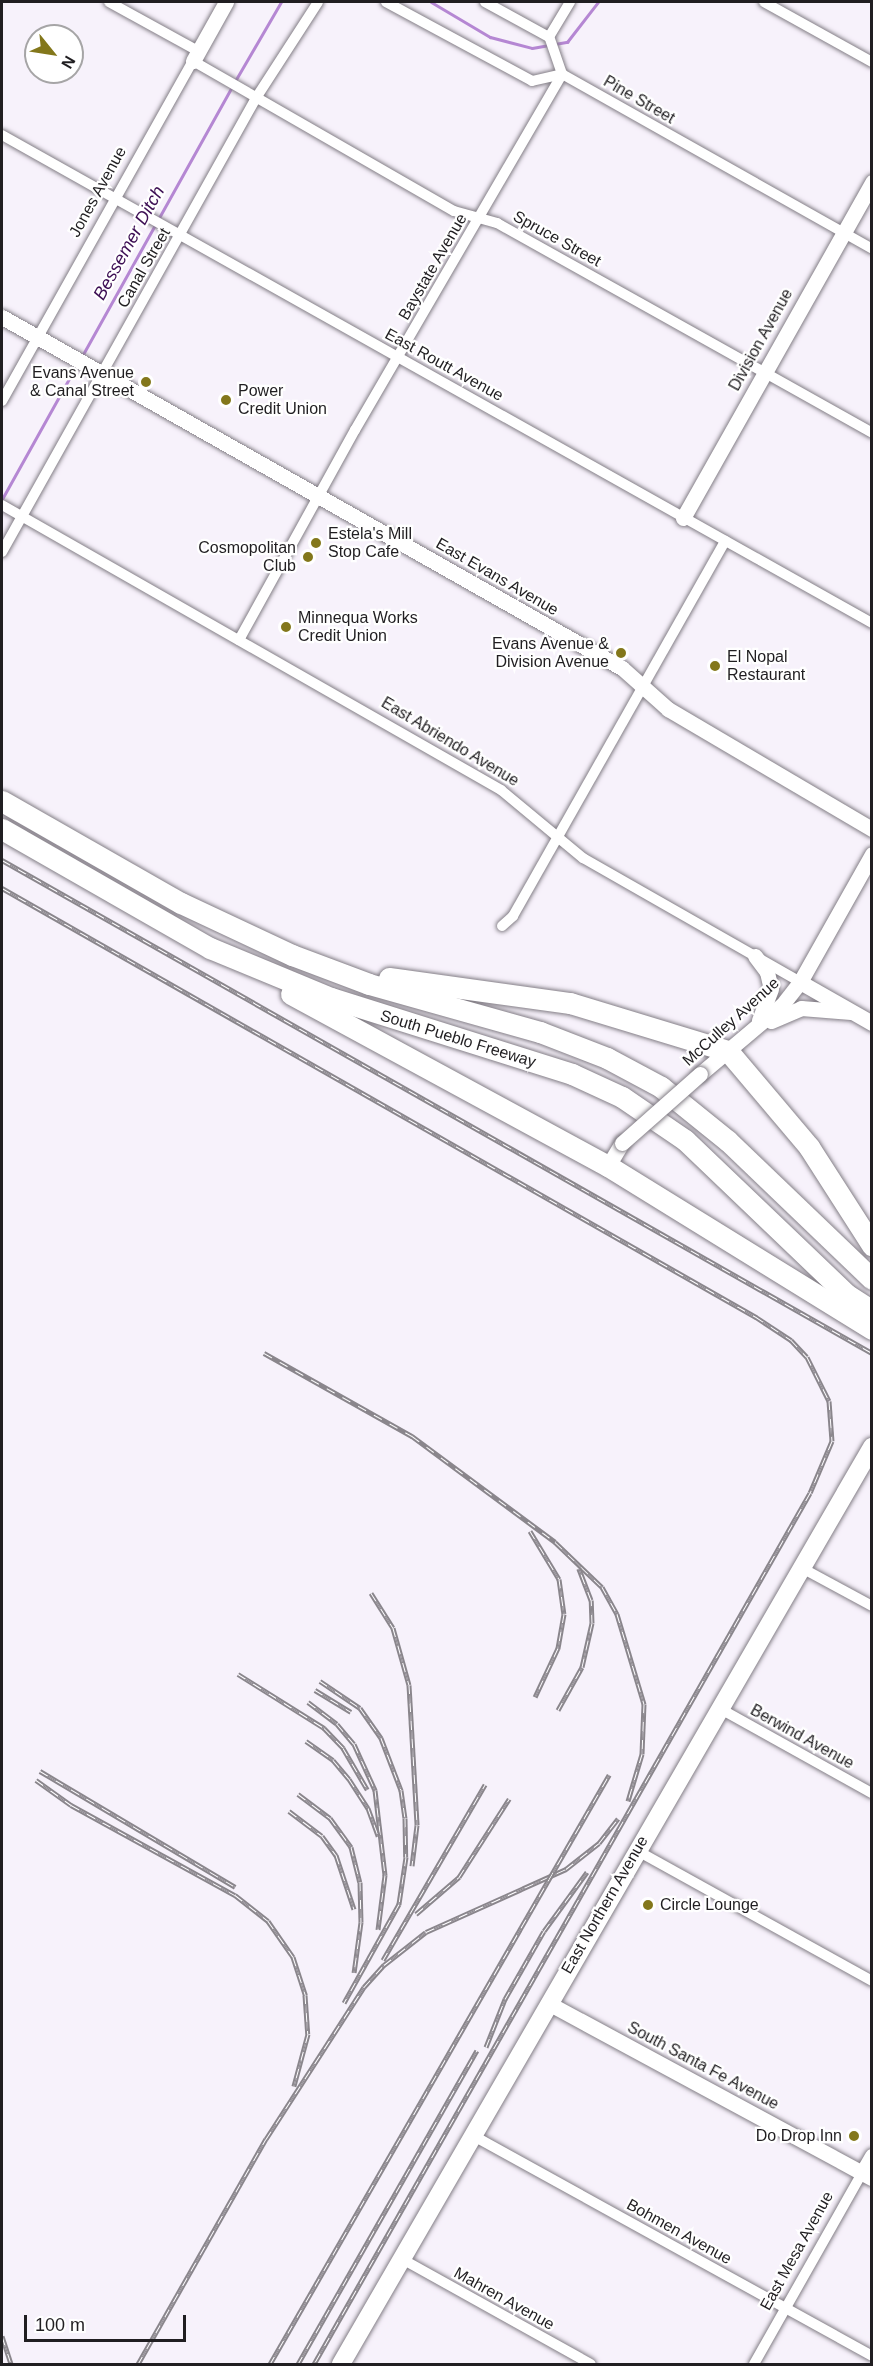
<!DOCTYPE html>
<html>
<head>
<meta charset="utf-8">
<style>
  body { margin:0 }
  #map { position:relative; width:873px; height:2366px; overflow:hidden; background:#f7f2fb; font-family:Arial,sans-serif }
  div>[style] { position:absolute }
  .stream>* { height:3px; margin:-1.5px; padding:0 1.5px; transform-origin:1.5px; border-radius:1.5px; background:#b587d3 }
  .roads { filter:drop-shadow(0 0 2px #837e86) drop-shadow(0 0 2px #837e86) }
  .street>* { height:10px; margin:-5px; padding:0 5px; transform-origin:5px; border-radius:5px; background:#fff }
  .secondary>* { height:15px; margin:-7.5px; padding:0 7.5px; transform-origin:7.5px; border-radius:7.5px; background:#fff }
  .primary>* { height:18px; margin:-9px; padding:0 9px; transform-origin:9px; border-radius:9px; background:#fff }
  .highway>* { height:21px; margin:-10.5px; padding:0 10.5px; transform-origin:10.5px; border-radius:10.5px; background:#fff }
  .rail>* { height:5px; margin-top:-2.5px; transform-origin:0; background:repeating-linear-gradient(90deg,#fff 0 9px,#8a868c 0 18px); box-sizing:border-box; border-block:2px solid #8a868c }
  .bridges { filter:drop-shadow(0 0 2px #837e86) drop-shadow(0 0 2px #837e86) }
  .secondary-bridge>* { height:15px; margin:-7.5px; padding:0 7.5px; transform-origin:7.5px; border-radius:7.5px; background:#fff }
  .dots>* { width:16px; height:16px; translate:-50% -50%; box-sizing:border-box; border:3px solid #fff; border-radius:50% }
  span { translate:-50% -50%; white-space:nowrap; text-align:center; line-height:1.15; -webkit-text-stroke:4.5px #fff; paint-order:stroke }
  .street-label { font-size:16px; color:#201e21 }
  .poi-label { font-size:16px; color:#201e21 }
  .right { translate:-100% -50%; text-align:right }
  .left { translate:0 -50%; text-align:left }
  .water-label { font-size:18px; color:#3d0f54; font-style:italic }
  .frame { position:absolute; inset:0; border:3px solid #201e21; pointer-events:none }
  .north { position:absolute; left:24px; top:24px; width:60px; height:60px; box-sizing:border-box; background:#fff; border:2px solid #a6a5a6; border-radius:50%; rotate:120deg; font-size:16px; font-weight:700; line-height:24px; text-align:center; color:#201e21 }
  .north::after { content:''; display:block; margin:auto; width:21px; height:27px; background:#83771b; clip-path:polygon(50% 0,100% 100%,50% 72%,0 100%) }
  .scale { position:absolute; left:24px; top:2315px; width:162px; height:27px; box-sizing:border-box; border:3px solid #201e21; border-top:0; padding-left:8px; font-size:18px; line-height:21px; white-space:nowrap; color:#201e21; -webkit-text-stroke:4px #fff; paint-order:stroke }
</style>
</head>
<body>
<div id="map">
  <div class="stream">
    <div style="left:431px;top:2px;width:69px;rotate:30.7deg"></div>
    <div style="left:490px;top:37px;width:43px;rotate:14.7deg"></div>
    <div style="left:532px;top:48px;width:36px;rotate:-10deg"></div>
    <div style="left:567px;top:42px;width:51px;rotate:-52.2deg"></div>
    <div style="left:235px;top:81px;width:91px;rotate:-59.8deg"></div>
    <div style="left:82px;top:356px;width:309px;rotate:-60.9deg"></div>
    <div style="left:2px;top:499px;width:154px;rotate:-60.9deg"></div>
  </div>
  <div class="roads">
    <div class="street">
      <div style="left:109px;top:2px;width:102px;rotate:28.8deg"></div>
      <div style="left:386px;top:2px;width:166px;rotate:28.4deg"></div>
      <div style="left:532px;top:81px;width:31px;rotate:-13deg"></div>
      <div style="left:562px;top:74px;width:356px;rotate:29.4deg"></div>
      <div style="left:485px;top:2px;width:73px;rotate:28.7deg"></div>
      <div style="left:764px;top:2px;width:124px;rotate:29.1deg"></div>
      <div style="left:549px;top:37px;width:41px;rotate:-59deg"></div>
      <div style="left:2px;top:135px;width:998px;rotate:29.29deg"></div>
      <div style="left:2px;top:401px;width:390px;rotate:-60.7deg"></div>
      <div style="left:193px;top:61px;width:301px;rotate:29.9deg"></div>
      <div style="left:454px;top:211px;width:45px;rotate:15.6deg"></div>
      <div style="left:497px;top:223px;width:430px;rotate:29.2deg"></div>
      <div style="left:2px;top:505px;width:575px;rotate:29.73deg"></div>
      <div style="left:501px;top:790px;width:107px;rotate:39.7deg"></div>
      <div style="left:583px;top:858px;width:250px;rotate:29.7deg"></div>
      <div style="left:2px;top:552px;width:520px;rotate:-60.77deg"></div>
      <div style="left:256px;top:98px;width:114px;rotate:-57.1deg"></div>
      <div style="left:239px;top:640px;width:240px;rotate:-61.1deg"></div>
      <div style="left:355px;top:430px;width:412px;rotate:-59.8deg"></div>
      <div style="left:562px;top:74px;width:39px;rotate:-109deg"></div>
      <div style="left:502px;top:926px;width:15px;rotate:-42deg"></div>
      <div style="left:513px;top:916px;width:431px;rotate:-60.5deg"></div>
      <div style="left:800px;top:1567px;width:82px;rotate:28.4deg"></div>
      <div style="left:719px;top:1708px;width:175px;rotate:29.1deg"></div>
      <div style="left:636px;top:1850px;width:270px;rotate:29deg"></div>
      <div style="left:472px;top:2135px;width:457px;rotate:28.9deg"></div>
      <div style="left:402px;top:2259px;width:216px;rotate:29.1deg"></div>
      <div style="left:754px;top:2364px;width:219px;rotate:-60.5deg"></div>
    </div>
    <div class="secondary">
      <div style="left:193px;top:61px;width:68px;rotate:-60.8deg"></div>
      <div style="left:2px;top:317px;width:712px;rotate:29.52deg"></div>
      <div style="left:622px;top:668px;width:62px;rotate:41.7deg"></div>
      <div style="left:668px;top:709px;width:237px;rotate:30.5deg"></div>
      <div style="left:683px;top:518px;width:386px;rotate:-60.6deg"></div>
      <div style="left:755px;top:956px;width:20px;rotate:53deg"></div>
      <div style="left:767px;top:972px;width:17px;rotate:77deg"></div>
      <div style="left:771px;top:989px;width:34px;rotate:111deg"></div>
      <div style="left:800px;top:982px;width:83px;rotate:29.7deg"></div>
      <div style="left:771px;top:1021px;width:33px;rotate:-23deg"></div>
      <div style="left:801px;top:1008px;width:50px;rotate:4.6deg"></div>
      <div style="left:700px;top:1074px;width:107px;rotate:-40.1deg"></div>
      <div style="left:782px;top:1005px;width:29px;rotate:-52deg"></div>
      <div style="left:800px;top:982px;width:147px;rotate:-60.6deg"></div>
      <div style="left:608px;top:1166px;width:27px;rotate:-59deg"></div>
      <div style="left:548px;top:2003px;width:368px;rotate:28.4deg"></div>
      <div style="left:862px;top:2173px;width:20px;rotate:-60deg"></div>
    </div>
    <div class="primary">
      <div style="left:341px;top:2364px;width:1060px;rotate:-59.93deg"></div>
    </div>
    <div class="highway">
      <div style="left:2px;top:801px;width:206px;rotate:29.7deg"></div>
      <div style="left:181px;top:903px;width:123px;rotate:25.1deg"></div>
      <div style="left:292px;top:955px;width:82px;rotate:20.6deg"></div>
      <div style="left:369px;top:984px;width:178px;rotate:15.7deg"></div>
      <div style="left:540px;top:1032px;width:72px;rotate:21.2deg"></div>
      <div style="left:607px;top:1058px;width:61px;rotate:28.2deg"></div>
      <div style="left:661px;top:1087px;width:86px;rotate:38.9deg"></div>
      <div style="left:728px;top:1141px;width:199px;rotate:43.8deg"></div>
      <div style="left:2px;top:829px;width:240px;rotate:29.8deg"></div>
      <div style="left:210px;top:948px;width:131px;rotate:22.5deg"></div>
      <div style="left:331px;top:998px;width:253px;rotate:17.5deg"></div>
      <div style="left:572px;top:1074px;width:55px;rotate:24.7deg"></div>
      <div style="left:622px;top:1097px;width:76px;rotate:34.3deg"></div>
      <div style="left:685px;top:1140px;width:223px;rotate:43.7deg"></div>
      <div style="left:846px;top:1294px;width:31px;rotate:33deg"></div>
      <div style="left:389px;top:978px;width:183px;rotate:7.9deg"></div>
      <div style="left:570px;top:1003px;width:165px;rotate:16.9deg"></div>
      <div style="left:728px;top:1051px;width:126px;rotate:49.8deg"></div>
      <div style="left:809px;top:1147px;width:117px;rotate:57.3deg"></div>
      <div style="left:291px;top:994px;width:361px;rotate:28.5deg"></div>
      <div style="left:608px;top:1166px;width:310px;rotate:31.7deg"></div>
    </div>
  </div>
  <div class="rail">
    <div style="left:2px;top:860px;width:1000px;rotate:29.54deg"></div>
    <div style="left:2px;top:888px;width:868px;rotate:29.64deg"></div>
    <div style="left:756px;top:1317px;width:42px;rotate:33.3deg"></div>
    <div style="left:791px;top:1340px;width:23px;rotate:47deg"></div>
    <div style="left:807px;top:1357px;width:49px;rotate:63.4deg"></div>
    <div style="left:829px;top:1401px;width:40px;rotate:85.7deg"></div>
    <div style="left:832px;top:1441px;width:56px;rotate:112.9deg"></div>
    <div style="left:810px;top:1493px;width:1002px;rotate:119.66deg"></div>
    <div style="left:264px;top:1353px;width:170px;rotate:29.3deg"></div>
    <div style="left:412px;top:1436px;width:178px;rotate:36.5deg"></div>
    <div style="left:555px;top:1542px;width:65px;rotate:43.8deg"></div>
    <div style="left:602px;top:1587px;width:31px;rotate:61deg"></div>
    <div style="left:617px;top:1614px;width:94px;rotate:73.3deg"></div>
    <div style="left:644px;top:1704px;width:50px;rotate:92.3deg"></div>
    <div style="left:642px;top:1754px;width:49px;rotate:106.6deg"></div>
    <div style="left:530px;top:1531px;width:56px;rotate:58.9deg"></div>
    <div style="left:559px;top:1579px;width:35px;rotate:82deg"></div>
    <div style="left:564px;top:1614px;width:35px;rotate:100deg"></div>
    <div style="left:558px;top:1648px;width:54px;rotate:115.1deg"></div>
    <div style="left:371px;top:1593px;width:41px;rotate:57.8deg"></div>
    <div style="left:393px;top:1628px;width:59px;rotate:74.3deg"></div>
    <div style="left:409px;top:1685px;width:140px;rotate:86.7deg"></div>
    <div style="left:417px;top:1825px;width:41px;rotate:97deg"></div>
    <div style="left:238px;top:1674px;width:102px;rotate:32.1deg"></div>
    <div style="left:324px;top:1728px;width:28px;rotate:46deg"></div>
    <div style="left:343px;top:1748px;width:48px;rotate:59.7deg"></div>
    <div style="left:320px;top:1681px;width:48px;rotate:34deg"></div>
    <div style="left:360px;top:1708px;width:37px;rotate:55deg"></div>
    <div style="left:381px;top:1738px;width:56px;rotate:69deg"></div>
    <div style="left:401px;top:1790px;width:28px;rotate:82deg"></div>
    <div style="left:405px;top:1818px;width:39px;rotate:89deg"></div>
    <div style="left:406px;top:1857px;width:48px;rotate:98.5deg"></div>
    <div style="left:399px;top:1904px;width:113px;rotate:119.1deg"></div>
    <div style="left:315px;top:1690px;width:42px;rotate:31.4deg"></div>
    <div style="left:308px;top:1702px;width:36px;rotate:37deg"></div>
    <div style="left:337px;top:1724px;width:26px;rotate:50deg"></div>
    <div style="left:354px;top:1744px;width:51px;rotate:65.5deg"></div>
    <div style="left:375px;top:1790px;width:86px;rotate:83.3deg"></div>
    <div style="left:385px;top:1875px;width:55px;rotate:97.3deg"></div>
    <div style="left:558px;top:1710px;width:49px;rotate:-60.8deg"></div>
    <div style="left:582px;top:1667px;width:45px;rotate:-77.2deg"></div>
    <div style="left:592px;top:1623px;width:23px;rotate:-92deg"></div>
    <div style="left:591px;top:1600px;width:34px;rotate:-111deg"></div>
    <div style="left:306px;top:1741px;width:33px;rotate:35deg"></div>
    <div style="left:333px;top:1760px;width:25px;rotate:50deg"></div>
    <div style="left:349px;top:1779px;width:35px;rotate:57deg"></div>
    <div style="left:368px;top:1808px;width:30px;rotate:70deg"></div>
    <div style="left:40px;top:1771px;width:227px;rotate:30.7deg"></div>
    <div style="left:36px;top:1780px;width:43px;rotate:35.5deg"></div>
    <div style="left:71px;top:1805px;width:187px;rotate:28.8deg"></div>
    <div style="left:235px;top:1895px;width:42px;rotate:38.2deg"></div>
    <div style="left:268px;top:1921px;width:44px;rotate:55.2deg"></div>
    <div style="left:293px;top:1957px;width:40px;rotate:72deg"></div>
    <div style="left:305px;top:1995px;width:39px;rotate:86deg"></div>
    <div style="left:308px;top:2034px;width:54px;rotate:105.1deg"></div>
    <div style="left:298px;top:1794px;width:40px;rotate:37deg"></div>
    <div style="left:330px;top:1818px;width:36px;rotate:54deg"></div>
    <div style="left:351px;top:1847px;width:36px;rotate:76deg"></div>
    <div style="left:360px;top:1882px;width:40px;rotate:88.6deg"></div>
    <div style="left:361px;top:1922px;width:51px;rotate:97.8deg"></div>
    <div style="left:289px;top:1811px;width:41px;rotate:37.1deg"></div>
    <div style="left:322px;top:1836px;width:24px;rotate:54deg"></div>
    <div style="left:336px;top:1855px;width:57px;rotate:71.6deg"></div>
    <div style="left:416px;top:1914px;width:57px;rotate:-40.7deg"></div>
    <div style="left:459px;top:1877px;width:93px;rotate:-57.3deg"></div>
    <div style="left:383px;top:1960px;width:203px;rotate:-59.8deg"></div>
    <div style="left:486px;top:2047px;width:52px;rotate:-68.4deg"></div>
    <div style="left:505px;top:1999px;width:78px;rotate:-60.2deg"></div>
    <div style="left:544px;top:1931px;width:73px;rotate:-53.9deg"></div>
    <div style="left:2px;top:2336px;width:29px;rotate:72deg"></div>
    <div style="left:138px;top:2364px;width:259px;rotate:-60.4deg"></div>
    <div style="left:266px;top:2139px;width:181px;rotate:-57.2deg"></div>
    <div style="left:364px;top:1987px;width:30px;rotate:-48deg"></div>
    <div style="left:384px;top:1965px;width:53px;rotate:-38.2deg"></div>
    <div style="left:426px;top:1932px;width:154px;rotate:-24.2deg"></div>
    <div style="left:566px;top:1869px;width:42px;rotate:-38.2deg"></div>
    <div style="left:599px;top:1843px;width:31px;rotate:-52deg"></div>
    <div style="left:270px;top:2364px;width:680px;rotate:-60.08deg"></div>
    <div style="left:298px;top:2364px;width:361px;rotate:-60.3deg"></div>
  </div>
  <div class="bridges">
    <div class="secondary-bridge">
      <div style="left:622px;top:1143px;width:104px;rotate:-41.5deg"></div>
    </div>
  </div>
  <div class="dots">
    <div style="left:146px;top:382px;background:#83771b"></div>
    <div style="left:226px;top:400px;background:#83771b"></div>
    <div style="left:316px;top:543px;background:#83771b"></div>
    <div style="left:308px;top:557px;background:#83771b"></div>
    <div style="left:286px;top:627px;background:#83771b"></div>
    <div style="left:621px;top:653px;background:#83771b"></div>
    <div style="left:715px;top:666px;background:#83771b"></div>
    <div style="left:648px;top:1905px;background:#83771b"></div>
    <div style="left:854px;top:2136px;background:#83771b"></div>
  </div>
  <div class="street-label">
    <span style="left:639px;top:100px;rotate:30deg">Pine Street</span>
    <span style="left:98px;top:192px;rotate:-61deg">Jones Avenue</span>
    <span style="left:557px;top:239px;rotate:29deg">Spruce Street</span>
    <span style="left:433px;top:267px;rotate:-60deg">Baystate Avenue</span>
    <span style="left:144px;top:268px;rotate:-60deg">Canal Street</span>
    <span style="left:761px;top:340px;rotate:-61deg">Division Avenue</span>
    <span style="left:444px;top:365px;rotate:29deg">East Routt Avenue</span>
    <span style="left:497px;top:577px;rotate:30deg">East Evans Avenue</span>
    <span style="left:450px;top:742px;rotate:31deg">East Abriendo Avenue</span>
    <span style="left:731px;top:1022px;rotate:-42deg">McCulley Avenue</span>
    <span style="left:458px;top:1039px;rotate:17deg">South Pueblo Freeway</span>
    <span style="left:802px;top:1737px;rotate:29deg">Berwind Avenue</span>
    <span style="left:605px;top:1905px;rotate:-60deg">East Northern Avenue</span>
    <span style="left:703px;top:2066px;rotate:28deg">South Santa Fe Avenue</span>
    <span style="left:679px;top:2232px;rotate:29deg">Bohmen Avenue</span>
    <span style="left:797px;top:2251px;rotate:-61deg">East Mesa Avenue</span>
    <span style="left:504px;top:2299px;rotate:29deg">Mahren Avenue</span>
  </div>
  <div class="poi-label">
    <span class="right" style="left:134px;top:382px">Evans Avenue<br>&amp; Canal Street</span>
    <span class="left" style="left:238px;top:400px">Power<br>Credit Union</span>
    <span class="left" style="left:328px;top:543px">Estela's Mill<br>Stop Cafe</span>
    <span class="right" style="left:296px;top:557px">Cosmopolitan<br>Club</span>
    <span class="left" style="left:298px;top:627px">Minnequa Works<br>Credit Union</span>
    <span class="right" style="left:609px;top:653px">Evans Avenue &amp;<br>Division Avenue</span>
    <span class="left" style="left:727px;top:666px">El Nopal<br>Restaurant</span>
    <span class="left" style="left:660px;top:1905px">Circle Lounge</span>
    <span class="right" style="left:842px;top:2136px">Do Drop Inn</span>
  </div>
  <div class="water-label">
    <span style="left:129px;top:243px;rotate:-61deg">Bessemer Ditch</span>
  </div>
  <div class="frame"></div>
  <div class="north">N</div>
  <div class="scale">100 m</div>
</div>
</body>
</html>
